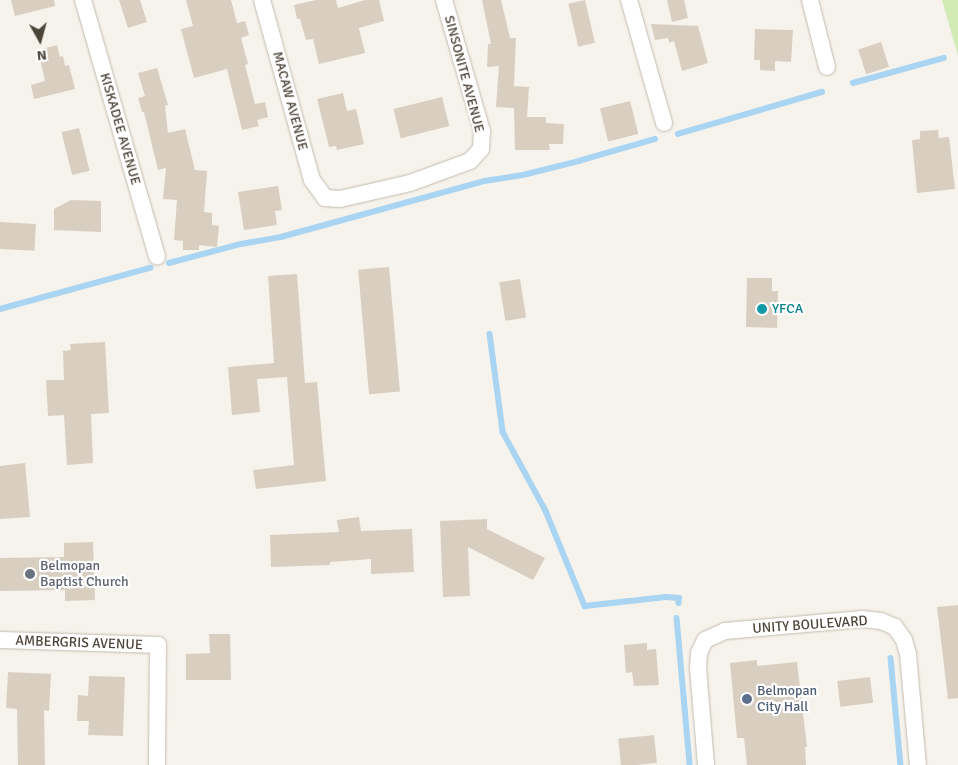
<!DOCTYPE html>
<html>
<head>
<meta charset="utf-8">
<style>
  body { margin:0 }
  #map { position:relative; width:958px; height:765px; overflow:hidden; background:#f6f3ec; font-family:Signika,sans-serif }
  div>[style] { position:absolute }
  .green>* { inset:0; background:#d2eab5 }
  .stream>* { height:5.5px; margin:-2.75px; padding:0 2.75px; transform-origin:2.75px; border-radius:2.75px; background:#a9d4f2 }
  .building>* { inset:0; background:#d8cfc1; transform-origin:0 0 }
  .roads { filter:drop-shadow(0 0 1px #c2bbae) drop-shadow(0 0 1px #c2bbae) }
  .minor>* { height:16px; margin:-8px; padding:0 8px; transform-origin:8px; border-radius:8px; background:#fff }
  .dots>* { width:14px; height:14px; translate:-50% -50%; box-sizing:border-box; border:2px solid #fff; border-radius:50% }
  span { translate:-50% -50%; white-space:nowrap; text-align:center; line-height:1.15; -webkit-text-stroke:4.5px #fff; paint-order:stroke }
  .street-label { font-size:14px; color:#4b4439 }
  .culture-label { font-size:14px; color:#0d838f }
  .left { translate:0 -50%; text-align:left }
  .worship-label { font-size:14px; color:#5b616d }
  .service-label { font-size:14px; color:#4e5e75 }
  .north { position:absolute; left:15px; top:15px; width:50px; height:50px; -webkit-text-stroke:4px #fff; paint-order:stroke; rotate:173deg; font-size:14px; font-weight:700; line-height:20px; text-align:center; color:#4b4439 }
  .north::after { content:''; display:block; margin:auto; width:18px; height:22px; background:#4b4439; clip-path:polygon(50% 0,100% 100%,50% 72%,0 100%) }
</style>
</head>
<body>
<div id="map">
  <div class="green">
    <div style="clip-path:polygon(942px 0,958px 0,958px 56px)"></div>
  </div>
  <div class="stream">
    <div style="left:853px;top:83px;width:94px;rotate:-15.4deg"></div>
    <div style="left:678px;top:134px;width:150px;rotate:-16.3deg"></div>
    <div style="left:169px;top:263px;width:74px;rotate:-14.8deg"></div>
    <div style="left:241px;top:244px;width:41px;rotate:-9.9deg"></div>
    <div style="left:281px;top:237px;width:212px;rotate:-15.4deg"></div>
    <div style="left:485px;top:181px;width:38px;rotate:-9deg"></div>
    <div style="left:523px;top:175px;width:58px;rotate:-14deg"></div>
    <div style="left:579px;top:161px;width:79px;rotate:-16.1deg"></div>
    <div style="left:0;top:309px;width:156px;rotate:-15.3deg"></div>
    <div style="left:490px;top:334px;width:99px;rotate:82.4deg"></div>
    <div style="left:503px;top:432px;width:90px;rotate:61.4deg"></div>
    <div style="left:546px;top:511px;width:103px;rotate:67.7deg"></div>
    <div style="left:585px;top:606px;width:81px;rotate:-6.3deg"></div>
    <div style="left:666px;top:597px;width:13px;rotate:4deg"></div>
    <div style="left:679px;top:598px;width:5px;rotate:90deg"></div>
    <div style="left:677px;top:618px;width:148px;rotate:84.9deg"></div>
    <div style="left:891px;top:658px;width:107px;rotate:84.7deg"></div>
  </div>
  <div class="building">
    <div style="clip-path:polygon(11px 0,54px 0,55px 6px,15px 16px)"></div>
    <div style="clip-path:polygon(119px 0,140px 0,147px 22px,128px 28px)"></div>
    <div style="clip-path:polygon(186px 0,231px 0,237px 23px,245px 21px,249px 35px,241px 38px,248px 64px,245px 65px,255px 104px,265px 102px,268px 117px,257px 120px,259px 126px,242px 130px,227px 69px,194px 78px,181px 29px,193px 26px)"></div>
    <div style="clip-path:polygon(316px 0,336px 0,338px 8px,365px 0,379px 0,384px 21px,359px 28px,365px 53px,319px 64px,313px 39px,306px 40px,300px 19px,297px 19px,294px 5px)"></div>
    <div style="clip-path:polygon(482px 0,501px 0,510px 38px,516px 38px,514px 86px,529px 87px,527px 117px,546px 117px,546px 123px,564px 124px,563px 144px,549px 144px,550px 150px,515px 150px,514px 108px,496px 107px,499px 66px,487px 67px,488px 44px,491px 44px)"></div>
    <div style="left:585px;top:0;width:44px;height:17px;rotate:77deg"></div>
    <div style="clip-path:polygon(667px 0,684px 0,688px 18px,672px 22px)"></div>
    <div style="clip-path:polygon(651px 24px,698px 26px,708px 63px,682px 71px,674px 41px,669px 43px,668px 38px,655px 40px)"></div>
    <div style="clip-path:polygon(755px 29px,793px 30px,791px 62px,775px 61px,775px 71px,760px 70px,760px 60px,754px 60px)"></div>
    <div style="left:881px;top:42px;width:26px;height:24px;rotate:72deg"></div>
    <div style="clip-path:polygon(57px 45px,60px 57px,63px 56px,65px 66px,69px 65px,75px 89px,34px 99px,31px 85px,45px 81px,38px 50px)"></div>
    <div style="clip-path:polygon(157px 68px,168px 105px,165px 106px,168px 133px,185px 129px,195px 170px,207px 171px,204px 212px,212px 213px,212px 225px,219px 226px,217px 247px,199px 245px,199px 250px,183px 250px,183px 241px,174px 240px,177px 200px,163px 199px,166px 168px,158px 170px,144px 112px,142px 112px,138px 98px,145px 96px,138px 73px)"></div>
    <div style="clip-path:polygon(343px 93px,347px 111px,356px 109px,364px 144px,337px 150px,336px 146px,329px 147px,317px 99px)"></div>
    <div style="left:442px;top:97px;width:30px;height:50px;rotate:76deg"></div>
    <div style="left:630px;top:101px;width:34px;height:31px;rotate:76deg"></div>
    <div style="left:79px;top:128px;width:44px;height:18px;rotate:76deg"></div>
    <div style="clip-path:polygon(938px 130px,939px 138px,949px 137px,955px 189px,917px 193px,912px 140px,920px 139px,920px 131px)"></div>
    <div style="clip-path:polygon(278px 186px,282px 210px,275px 211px,277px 225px,244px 230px,238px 192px)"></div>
    <div style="clip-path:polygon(71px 200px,101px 201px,101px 232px,54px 230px,54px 209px)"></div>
    <div style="left:0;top:222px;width:36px;height:27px;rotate:3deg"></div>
    <div style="left:389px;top:267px;width:125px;height:31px;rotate:85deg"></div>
    <div style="clip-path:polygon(297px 274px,305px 383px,317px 382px,326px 481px,256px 489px,253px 470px,294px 465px,287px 377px,257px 379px,260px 412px,232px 415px,228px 367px,274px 363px,268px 276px)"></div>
    <div style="clip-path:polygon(747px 278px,772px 278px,772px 291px,778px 291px,777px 328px,746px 327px)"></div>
    <div style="left:520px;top:279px;width:39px;height:21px;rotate:81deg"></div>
    <div style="clip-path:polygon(105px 342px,109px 413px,91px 414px,93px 463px,67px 465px,64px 415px,48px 416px,46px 380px,64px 380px,63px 351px,71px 350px,70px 344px)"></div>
    <div style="clip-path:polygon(25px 463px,30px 517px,0 519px,0 466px)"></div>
    <div style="clip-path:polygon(359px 517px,361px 531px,412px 529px,414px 572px,371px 574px,371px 559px,330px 562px,330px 565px,271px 567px,270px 535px,339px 532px,337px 520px)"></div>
    <div style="clip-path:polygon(487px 519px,487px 529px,545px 558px,533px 580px,468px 547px,470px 596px,443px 597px,440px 521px)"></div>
    <div style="clip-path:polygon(93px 542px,95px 600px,65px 601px,65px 590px,0 591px,0 558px,64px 557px,64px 543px)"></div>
    <div style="clip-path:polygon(958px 605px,958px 698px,948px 699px,937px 607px)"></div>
    <div style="clip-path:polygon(209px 634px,230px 634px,231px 680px,186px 680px,186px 654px,210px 653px)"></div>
    <div style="clip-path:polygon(647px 643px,647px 650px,656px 649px,659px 685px,634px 686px,632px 672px,626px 673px,624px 645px)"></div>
    <div style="clip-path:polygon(757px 660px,757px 666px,797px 662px,807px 747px,805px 747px,806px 765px,747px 765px,744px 738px,737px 738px,730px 663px)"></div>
    <div style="clip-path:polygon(8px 672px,51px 674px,49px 711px,44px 710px,45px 765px,18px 765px,17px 709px,6px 708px)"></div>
    <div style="clip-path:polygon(89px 676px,125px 677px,123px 736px,88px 735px,89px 721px,77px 721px,78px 695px,88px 696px)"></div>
    <div style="left:870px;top:677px;width:26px;height:33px;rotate:83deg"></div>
    <div style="left:654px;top:735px;width:28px;height:36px;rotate:84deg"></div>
  </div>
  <div class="roads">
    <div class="minor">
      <div style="left:83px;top:0;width:267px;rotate:73.9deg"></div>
      <div style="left:262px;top:0;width:187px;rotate:74.5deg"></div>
      <div style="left:312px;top:180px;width:22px;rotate:54deg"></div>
      <div style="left:325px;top:198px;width:15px;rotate:4deg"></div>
      <div style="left:340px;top:199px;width:72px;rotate:-12.9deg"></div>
      <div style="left:410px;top:183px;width:64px;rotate:-20.1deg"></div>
      <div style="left:470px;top:161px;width:16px;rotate:-47deg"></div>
      <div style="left:481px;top:149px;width:18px;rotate:-87deg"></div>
      <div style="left:482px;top:131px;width:136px;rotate:-106.2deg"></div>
      <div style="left:629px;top:0;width:128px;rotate:74.1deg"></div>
      <div style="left:810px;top:0;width:69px;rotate:75.8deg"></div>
      <div style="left:0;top:640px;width:158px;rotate:1.8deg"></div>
      <div style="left:158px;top:645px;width:120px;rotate:90.5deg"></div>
      <div style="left:706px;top:765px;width:97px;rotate:-94.7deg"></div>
      <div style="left:698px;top:668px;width:15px;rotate:-86deg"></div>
      <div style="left:699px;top:653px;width:14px;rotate:-65deg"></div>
      <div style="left:705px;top:640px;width:22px;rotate:-24deg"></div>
      <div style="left:725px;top:631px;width:138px;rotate:-5deg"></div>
      <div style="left:862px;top:619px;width:19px;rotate:6deg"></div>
      <div style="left:881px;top:621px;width:15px;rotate:23deg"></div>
      <div style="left:895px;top:627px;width:16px;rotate:55deg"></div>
      <div style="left:904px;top:640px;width:15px;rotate:74deg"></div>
      <div style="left:908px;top:654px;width:111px;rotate:84.9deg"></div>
    </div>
  </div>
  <div class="dots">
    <div style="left:762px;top:309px;background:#0f9aa8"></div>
    <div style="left:30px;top:574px;background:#6b7280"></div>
    <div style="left:747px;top:699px;background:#5c6f8a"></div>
  </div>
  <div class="street-label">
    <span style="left:464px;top:74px;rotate:75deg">SINSONITE AVENUE</span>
    <span style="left:290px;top:101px;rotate:75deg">MACAW AVENUE</span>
    <span style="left:120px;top:129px;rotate:74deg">KISKADEE AVENUE</span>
    <span style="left:810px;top:625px;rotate:-4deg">UNITY BOULEVARD</span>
    <span style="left:79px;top:643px;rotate:2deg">AMBERGRIS AVENUE</span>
  </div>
  <div class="culture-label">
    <span class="left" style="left:772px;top:309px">YFCA</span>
  </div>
  <div class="worship-label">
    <span class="left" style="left:40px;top:574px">Belmopan<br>Baptist Church</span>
  </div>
  <div class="service-label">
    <span class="left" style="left:757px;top:699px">Belmopan<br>City Hall</span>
  </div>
  <div class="north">N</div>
</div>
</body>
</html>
